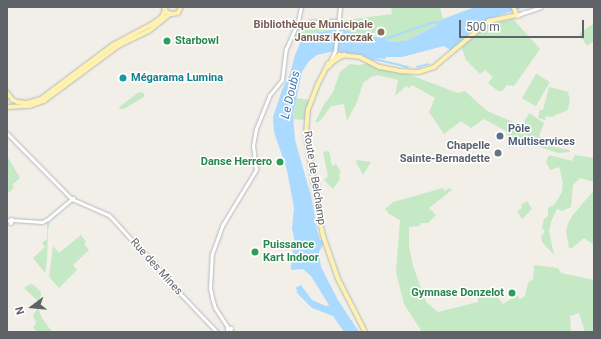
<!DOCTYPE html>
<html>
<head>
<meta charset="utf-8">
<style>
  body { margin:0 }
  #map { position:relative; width:601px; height:339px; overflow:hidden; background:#f1efe8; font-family:Roboto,sans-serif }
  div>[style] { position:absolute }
  .green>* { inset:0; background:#c5e8c5; transform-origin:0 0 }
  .water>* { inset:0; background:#aadaff }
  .canal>* { height:2px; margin:-1px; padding:0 1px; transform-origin:1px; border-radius:1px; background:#aadaff }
  .roads { filter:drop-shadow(0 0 1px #b5b8bc) drop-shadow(0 0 1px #b5b8bc) }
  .tertiary>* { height:2.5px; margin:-1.25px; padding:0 1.25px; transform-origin:1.25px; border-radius:1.25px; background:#fff }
  .secondary>* { height:2.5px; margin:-1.25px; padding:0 1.25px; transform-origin:1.25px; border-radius:1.25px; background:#fff }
  .primary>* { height:3.5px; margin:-1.75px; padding:0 1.75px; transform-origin:1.75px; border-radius:1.75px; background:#fff2af }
  .dots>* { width:11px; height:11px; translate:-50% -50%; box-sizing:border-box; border:2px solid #fff; border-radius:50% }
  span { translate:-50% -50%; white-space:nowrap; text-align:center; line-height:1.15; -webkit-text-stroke:3px #fff; paint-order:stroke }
  .education-label { font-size:11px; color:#785e54; font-weight:700 }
  .right { translate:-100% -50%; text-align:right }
  .leisure-label { font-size:11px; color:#27864d; font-weight:700 }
  .left { translate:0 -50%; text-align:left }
  .culture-label { font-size:11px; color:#0d838f; font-weight:700 }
  .service-label { font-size:11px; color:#4e5e75; font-weight:700 }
  .worship-label { font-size:11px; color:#5b616d; font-weight:700 }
  .street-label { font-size:11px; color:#5f6368 }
  .water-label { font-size:12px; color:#4174aa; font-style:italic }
  .frame { position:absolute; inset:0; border:8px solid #5f6368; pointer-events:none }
  .north { position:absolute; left:12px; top:287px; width:40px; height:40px; -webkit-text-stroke:3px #fff; paint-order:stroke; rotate:254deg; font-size:11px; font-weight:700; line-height:16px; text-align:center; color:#5f6368 }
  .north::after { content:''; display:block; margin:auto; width:14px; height:18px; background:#5f6368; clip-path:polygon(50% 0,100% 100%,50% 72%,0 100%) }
  .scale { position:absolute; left:459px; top:20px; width:125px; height:18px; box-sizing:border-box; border:2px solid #5f6368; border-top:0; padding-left:5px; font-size:12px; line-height:14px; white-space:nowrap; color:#5f6368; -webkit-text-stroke:3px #fff; paint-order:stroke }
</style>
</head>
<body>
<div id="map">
  <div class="green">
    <div style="clip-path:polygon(391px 7px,440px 7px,443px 19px,435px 26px,408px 40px,395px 42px,386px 41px,377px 36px,371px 37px,338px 29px,339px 21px,392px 14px)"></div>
    <div style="clip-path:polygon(513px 19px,540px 49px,514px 86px,507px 85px,502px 91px,498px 91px,488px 83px,493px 77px,485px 70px,480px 74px,466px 60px,461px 46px,489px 24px)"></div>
    <div style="clip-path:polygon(332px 22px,335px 22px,336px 29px,313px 33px,301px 41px,292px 38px,296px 31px,304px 29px,303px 24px,311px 23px,318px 25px)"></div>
    <div style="clip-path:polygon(594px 23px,594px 41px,587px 46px,579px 34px)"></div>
    <div style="clip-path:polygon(368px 63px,413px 76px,458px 93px,465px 91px,487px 111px,522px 126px,529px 113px,544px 123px,539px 136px,556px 147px,569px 150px,570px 152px,558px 153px,529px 143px,515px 144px,509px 148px,506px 131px,484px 119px,471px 128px,461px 121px,444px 134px,429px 112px,435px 98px,412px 85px,409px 88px,406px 86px,395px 96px,398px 80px,378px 75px,371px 77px,363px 83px,357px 102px,347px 121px,344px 104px,331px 106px,320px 121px,315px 123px,323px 106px,333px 92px,340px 72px,350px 64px,359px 65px)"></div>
    <div style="left:536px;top:74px;width:16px;height:28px;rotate:30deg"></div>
    <div style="clip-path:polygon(549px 87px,569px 92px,568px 96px,570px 97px,568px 110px,551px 117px,546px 116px,545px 120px,538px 118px,540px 110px,543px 110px)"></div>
    <div style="clip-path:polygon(139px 92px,144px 93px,144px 97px,124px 109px,120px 109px,119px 107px)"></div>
    <div style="clip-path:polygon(296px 98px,311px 100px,305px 120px,293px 119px)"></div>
    <div style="clip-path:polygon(329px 151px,332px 166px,336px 164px,341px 173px,339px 174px,340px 179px,333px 189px,324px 180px,328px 176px,323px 152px)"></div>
    <div style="clip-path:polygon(549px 155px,572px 161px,575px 155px,594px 158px,594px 182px,580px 178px,573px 185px,571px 207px,562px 211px,557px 209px,552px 219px,549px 231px,554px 255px,542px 242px,541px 236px,545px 232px,542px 227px,544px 219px,548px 216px,548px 208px,555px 204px,562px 192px,563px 182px,559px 167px,550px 170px,546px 162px)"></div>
    <div style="clip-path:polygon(7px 156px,20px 178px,12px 185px,14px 188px,7px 194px)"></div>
    <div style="clip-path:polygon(357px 160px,371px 162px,363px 175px,356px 162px)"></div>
    <div style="clip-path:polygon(443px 188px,444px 191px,450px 188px,452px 190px,429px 208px,436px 215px,428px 223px,421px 223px,419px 226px,409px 227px,409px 247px,413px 266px,426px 302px,438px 312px,478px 302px,478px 298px,485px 295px,496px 295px,503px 304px,517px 295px,520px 299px,525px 296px,528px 283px,533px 279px,534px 265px,558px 268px,561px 273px,594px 280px,594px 332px,585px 332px,579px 313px,570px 316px,571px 332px,422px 332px,404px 304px,396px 272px,400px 220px,389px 214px,385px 209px,393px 202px)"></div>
    <div style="clip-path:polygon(594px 190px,594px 245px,584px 238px,572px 248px,569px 248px,566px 231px,568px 224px,572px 216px)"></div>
    <div style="clip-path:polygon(527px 201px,532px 209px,522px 219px,517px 211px,522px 208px,521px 205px)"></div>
    <div style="clip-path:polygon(47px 222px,50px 223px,48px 230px,47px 260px,45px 273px,33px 258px,45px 247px,42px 243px,47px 239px)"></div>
    <div style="clip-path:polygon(81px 235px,86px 242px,84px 244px,89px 250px,73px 265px,77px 270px,59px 288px,49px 277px,53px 246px,59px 253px)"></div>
    <div style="clip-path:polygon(30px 284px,34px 285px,41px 292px,39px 310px,42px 318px,52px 332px,38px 332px,33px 328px,36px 323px,33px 316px,37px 309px,34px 307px,39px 302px,24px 288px)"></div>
  </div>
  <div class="water">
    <div style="clip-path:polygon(475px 7px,525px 7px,488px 19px,469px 33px,452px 51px,444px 46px,402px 57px,386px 57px,385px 59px,375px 58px,374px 61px,362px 55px,334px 51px,317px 55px,309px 61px,302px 72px,293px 115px,295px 140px,311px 196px,317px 230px,320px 240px,323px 240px,324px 243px,319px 252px,321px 267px,338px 300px,359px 332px,344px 332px,333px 316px,312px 308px,296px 292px,298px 291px,295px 288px,301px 285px,312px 300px,326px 306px,329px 305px,311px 276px,303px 269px,291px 270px,291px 267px,294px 238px,292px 228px,294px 208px,287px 170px,274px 132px,273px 117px,282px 90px,290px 74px,295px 55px,301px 41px,313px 33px,339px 29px,371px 37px,385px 37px,386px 41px,395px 42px,408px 40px,435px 26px,443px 19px)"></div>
  </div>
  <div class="canal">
    <div style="left:385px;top:39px;width:52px;rotate:-19.1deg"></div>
    <div style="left:434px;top:22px;width:5px;rotate:11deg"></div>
    <div style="left:374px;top:59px;width:28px;rotate:13deg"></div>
    <div style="left:402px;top:66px;width:6px;rotate:9deg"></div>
    <div style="left:417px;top:67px;width:11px;rotate:-15deg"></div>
  </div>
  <div class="roads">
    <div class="tertiary">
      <div style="left:297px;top:26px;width:13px;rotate:-18deg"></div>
      <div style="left:309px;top:22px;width:29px;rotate:-2deg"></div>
      <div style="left:330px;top:61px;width:11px;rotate:-63deg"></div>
      <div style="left:335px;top:51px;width:44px;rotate:-83.5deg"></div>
      <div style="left:7px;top:133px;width:93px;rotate:45.4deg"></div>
      <div style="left:72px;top:199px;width:40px;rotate:23.4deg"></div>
      <div style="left:109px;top:215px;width:7px;rotate:45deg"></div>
      <div style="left:114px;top:220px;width:38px;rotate:48deg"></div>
      <div style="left:139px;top:248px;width:22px;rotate:43deg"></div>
      <div style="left:155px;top:263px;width:14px;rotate:56deg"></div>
      <div style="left:163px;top:275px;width:79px;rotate:46.5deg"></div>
      <div style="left:13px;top:220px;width:4px;rotate:124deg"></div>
      <div style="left:11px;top:223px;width:3px;rotate:-135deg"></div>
      <div style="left:9px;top:221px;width:3px;rotate:-45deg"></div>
      <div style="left:11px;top:219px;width:2px;rotate:27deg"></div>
      <div style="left:13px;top:220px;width:29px;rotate:4deg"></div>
      <div style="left:42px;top:222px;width:7px;rotate:-27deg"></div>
      <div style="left:48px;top:219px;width:33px;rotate:-40deg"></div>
      <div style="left:228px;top:328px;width:24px;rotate:-123deg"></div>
      <div style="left:215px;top:308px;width:10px;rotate:-107deg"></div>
      <div style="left:212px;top:298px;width:10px;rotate:-101deg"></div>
      <div style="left:210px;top:288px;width:34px;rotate:-87deg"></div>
      <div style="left:212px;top:254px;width:30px;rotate:-70deg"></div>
      <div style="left:222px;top:226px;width:66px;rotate:-58.7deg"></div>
      <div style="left:256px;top:170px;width:24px;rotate:-97deg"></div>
      <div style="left:253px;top:146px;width:17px;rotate:-80deg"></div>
      <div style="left:256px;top:129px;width:35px;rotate:-68deg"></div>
      <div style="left:269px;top:96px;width:21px;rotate:-51deg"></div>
      <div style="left:282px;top:80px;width:31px;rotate:-83deg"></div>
      <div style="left:286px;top:49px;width:30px;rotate:-66deg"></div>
      <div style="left:298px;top:22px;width:15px;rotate:-79deg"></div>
      <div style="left:228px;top:332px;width:3px;rotate:-108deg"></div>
      <div style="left:227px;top:329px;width:4px;rotate:-14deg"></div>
      <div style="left:230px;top:332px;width:4px;rotate:-76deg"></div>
    </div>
    <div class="secondary">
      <div style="left:517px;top:15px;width:25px;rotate:-18deg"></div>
      <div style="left:517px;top:16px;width:9px;rotate:-27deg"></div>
    </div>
    <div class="primary">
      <div style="left:164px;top:7px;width:6px;rotate:59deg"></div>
      <div style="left:167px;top:12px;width:5px;rotate:22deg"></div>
      <div style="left:172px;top:14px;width:6px;rotate:-9deg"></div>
      <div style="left:178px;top:13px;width:7px;rotate:-63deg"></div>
      <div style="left:514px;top:7px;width:9px;rotate:69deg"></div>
      <div style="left:328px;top:67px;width:8px;rotate:-45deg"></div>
      <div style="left:334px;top:61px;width:12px;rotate:-31deg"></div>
      <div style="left:7px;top:92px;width:10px;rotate:53deg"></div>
      <div style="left:13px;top:100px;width:5px;rotate:22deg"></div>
      <div style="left:18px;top:102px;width:9px;rotate:6deg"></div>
      <div style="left:27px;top:103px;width:15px;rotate:-16deg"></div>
      <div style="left:41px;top:99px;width:90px;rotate:-36.9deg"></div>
      <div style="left:113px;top:45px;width:47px;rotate:-28.2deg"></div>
      <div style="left:154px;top:23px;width:10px;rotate:-37deg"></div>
      <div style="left:162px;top:17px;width:8px;rotate:-67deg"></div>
      <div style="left:8px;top:107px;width:22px;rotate:-3deg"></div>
      <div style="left:30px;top:106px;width:15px;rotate:-20deg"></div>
      <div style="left:44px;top:101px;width:92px;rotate:-36.6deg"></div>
      <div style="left:118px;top:46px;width:34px;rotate:-26deg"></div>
      <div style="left:149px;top:31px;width:27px;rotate:-39deg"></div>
      <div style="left:316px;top:180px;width:21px;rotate:82deg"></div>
      <div style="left:365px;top:332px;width:59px;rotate:-117deg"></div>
      <div style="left:338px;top:279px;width:46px;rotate:-109.2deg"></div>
      <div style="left:323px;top:236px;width:19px;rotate:-102deg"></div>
      <div style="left:319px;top:217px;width:85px;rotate:-98.8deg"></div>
      <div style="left:306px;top:133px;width:23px;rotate:-85deg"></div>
      <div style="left:308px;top:110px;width:26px;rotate:-69deg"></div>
      <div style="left:317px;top:86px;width:25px;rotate:-63deg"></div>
      <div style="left:328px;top:64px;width:14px;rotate:-39deg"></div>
      <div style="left:339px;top:55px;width:21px;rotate:5deg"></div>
      <div style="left:360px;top:57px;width:22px;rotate:27deg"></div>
      <div style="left:380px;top:67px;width:20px;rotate:11deg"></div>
      <div style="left:400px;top:71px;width:19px;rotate:3deg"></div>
      <div style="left:419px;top:72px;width:16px;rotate:-18deg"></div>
      <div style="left:434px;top:67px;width:72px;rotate:-39.9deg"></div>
      <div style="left:489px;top:21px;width:29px;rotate:-12deg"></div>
    </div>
  </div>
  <div class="dots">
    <div style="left:381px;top:32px;background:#8d6e63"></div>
    <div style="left:167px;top:41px;background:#2e9e5b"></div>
    <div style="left:123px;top:78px;background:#0f9aa8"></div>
    <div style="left:500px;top:136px;background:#5c6f8a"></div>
    <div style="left:498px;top:153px;background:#6b7280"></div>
    <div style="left:280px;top:162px;background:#2e9e5b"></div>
    <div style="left:255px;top:252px;background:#2e9e5b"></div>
    <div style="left:512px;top:293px;background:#2e9e5b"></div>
  </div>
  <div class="education-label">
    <span class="right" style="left:373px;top:32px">Bibliothèque Municipale<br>Janusz Korczak</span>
  </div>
  <div class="leisure-label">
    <span class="left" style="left:175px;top:41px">Starbowl</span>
    <span class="right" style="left:272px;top:162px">Danse Herrero</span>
    <span class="left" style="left:263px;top:252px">Puissance<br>Kart Indoor</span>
    <span class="right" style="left:504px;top:293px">Gymnase Donzelot</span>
  </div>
  <div class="culture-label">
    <span class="left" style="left:131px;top:78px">Mégarama Lumina</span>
  </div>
  <div class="service-label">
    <span class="left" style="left:508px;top:136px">Pôle<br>Multiservices</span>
  </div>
  <div class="worship-label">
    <span class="right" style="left:490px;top:153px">Chapelle<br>Sainte-Bernadette</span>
  </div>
  <div class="street-label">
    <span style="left:314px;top:178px;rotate:81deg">Route de Belchamp</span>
    <span style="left:156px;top:267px;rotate:48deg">Rue des Mines</span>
  </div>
  <div class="water-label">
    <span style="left:291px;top:95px;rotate:-77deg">Le Doubs</span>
  </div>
  <div class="frame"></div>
  <div class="north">N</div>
  <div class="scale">500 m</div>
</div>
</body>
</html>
